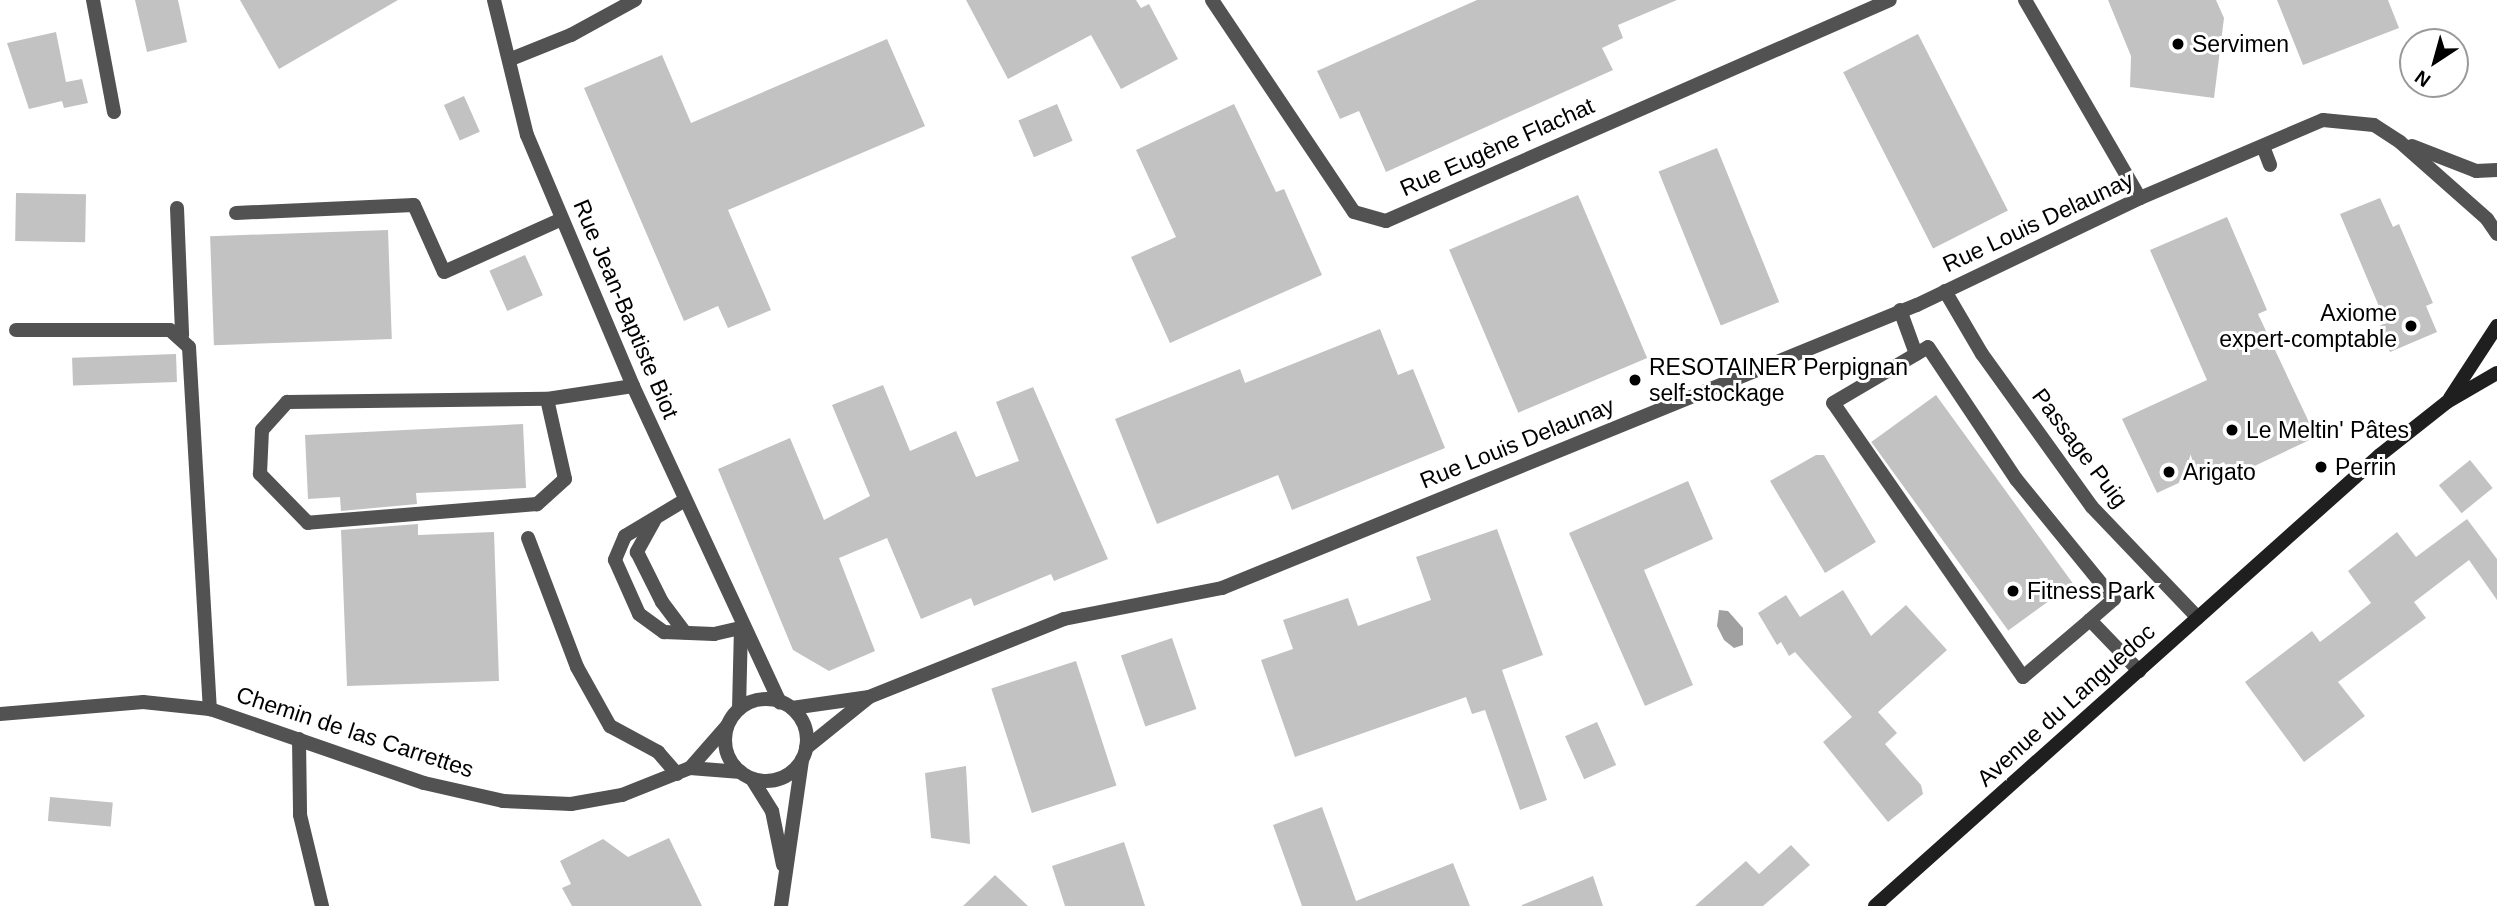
<!DOCTYPE html>
<html>
<head>
<meta charset="utf-8">
<style>
  body { margin:0 }
  #map { position:relative; width:2497px; height:906px; overflow:hidden; background:#fff; font-family:Helvetica,sans-serif }
  div>[style] { position:absolute }
  .water>* { inset:0; background:#a0a0a0 }
  .building>* { inset:0; background:#c2c2c2; transform-origin:0 0 }
  .service>* { height:14px; margin:-7px; padding:0 7px; transform-origin:7px; border-radius:7px; background:#525252 }
  .minor>* { height:14px; margin:-7px; padding:0 7px; transform-origin:7px; border-radius:7px; background:#525252 }
  .minor>.ring { margin:-7px; padding:0; box-sizing:content-box; background:none; border:14px solid #525252; border-radius:50% }
  .secondary>* { height:14px; margin:-7px; padding:0 7px; transform-origin:7px; border-radius:7px; background:#1f1f1f }
  .dots>* { width:19px; height:19px; translate:-50% -50%; box-sizing:border-box; border:4px solid #fff; border-radius:50% }
  span { translate:-50% -50%; white-space:nowrap; text-align:center; line-height:1.15; -webkit-text-stroke:6px #fff; paint-order:stroke }
  .poi-label { font-size:23px; color:#000 }
  .left { translate:0 -50%; text-align:left }
  .right { translate:-100% -50%; text-align:right }
  .street-label { font-size:23px; color:#000 }
  .north { position:absolute; left:2399px; top:28px; width:70px; height:70px; box-sizing:border-box; background:#fff; border:2px solid #999; border-radius:50%; rotate:216deg; font-size:19px; font-weight:700; line-height:28px; text-align:center; color:#000 }
  .north::after { content:''; display:block; margin:auto; width:24px; height:32px; background:#000; clip-path:polygon(50% 0,100% 100%,50% 72%,0 100%) }
</style>
</head>
<body>
<div id="map">
  <div class="water">
    <div style="clip-path:polygon(1719px 610px,1728px 611px,1743px 628px,1743px 645px,1734px 648px,1724px 640px,1717px 626px)"></div>
  </div>
  <div class="building">
    <div style="clip-path:polygon(135px 0,178px 0,187px 42px,147px 52px)"></div>
    <div style="clip-path:polygon(240px 0,398px 0,279px 69px)"></div>
    <div style="clip-path:polygon(966px 0,1136px 0,1141px 8px,1149px 4px,1178px 59px,1121px 89px,1091px 35px,1008px 79px)"></div>
    <div style="clip-path:polygon(1477px 0,1677px 0,1618px 25px,1623px 38px,1602px 48px,1613px 70px,1386px 172px,1359px 111px,1340px 119px,1317px 71px)"></div>
    <div style="clip-path:polygon(2108px 0,2216px 0,2224px 18px,2214px 98px,2130px 87px,2131px 56px)"></div>
    <div style="clip-path:polygon(2277px 0,2388px 0,2399px 28px,2303px 65px)"></div>
    <div style="clip-path:polygon(56px 32px,66px 82px,82px 79px,88px 103px,64px 108px,62px 101px,29px 109px,7px 43px)"></div>
    <div style="left:1918px;top:34px;width:198px;height:84px;rotate:63deg"></div>
    <div style="clip-path:polygon(887px 39px,925px 126px,728px 210px,771px 310px,728px 328px,718px 306px,684px 321px,584px 88px,662px 55px,691px 123px)"></div>
    <div style="left:464px;top:96px;width:39px;height:22px;rotate:66deg"></div>
    <div style="left:1057px;top:104px;width:40px;height:42px;rotate:67deg"></div>
    <div style="clip-path:polygon(1234px 104px,1276px 192px,1284px 189px,1322px 275px,1170px 343px,1131px 257px,1176px 237px,1136px 150px)"></div>
    <div style="left:1717px;top:148px;width:166px;height:63px;rotate:68deg"></div>
    <div style="left:16px;top:193px;width:70px;height:48px;rotate:1deg"></div>
    <div style="left:1578px;top:195px;width:177px;height:140px;rotate:67deg"></div>
    <div style="clip-path:polygon(2380px 198px,2393px 227px,2399px 224px,2433px 303px,2426px 306px,2437px 332px,2390px 352px,2379px 326px,2386px 323px,2340px 214px)"></div>
    <div style="clip-path:polygon(2227px 217px,2267px 310px,2258px 314px,2316px 437px,2231px 477px,2224px 462px,2157px 493px,2122px 419px,2207px 380px,2150px 250px)"></div>
    <div style="left:388px;top:230px;width:109px;height:178px;rotate:88deg"></div>
    <div style="left:525px;top:255px;width:44px;height:39px;rotate:66deg"></div>
    <div style="clip-path:polygon(1380px 329px,1398px 375px,1413px 369px,1445px 448px,1292px 510px,1278px 475px,1157px 524px,1115px 419px,1240px 369px,1245px 383px)"></div>
    <div style="left:176px;top:354px;width:28px;height:104px;rotate:88deg"></div>
    <div style="clip-path:polygon(883px 385px,910px 451px,956px 431px,976px 477px,1019px 461px,996px 402px,1033px 387px,1108px 559px,1054px 581px,1051px 574px,974px 606px,971px 598px,921px 619px,887px 538px,839px 558px,875px 651px,829px 671px,793px 650px,718px 469px,790px 438px,824px 520px,870px 496px,832px 405px)"></div>
    <div style="left:1936px;top:395px;width:233px;height:80px;rotate:54deg"></div>
    <div style="clip-path:polygon(523px 424px,526px 488px,416px 493px,417px 504px,341px 511px,340px 497px,308px 499px,305px 435px)"></div>
    <div style="clip-path:polygon(1816px 455px,1824px 455px,1876px 542px,1825px 573px,1770px 481px)"></div>
    <div style="left:2470px;top:460px;width:36px;height:40px;rotate:51deg"></div>
    <div style="clip-path:polygon(1688px 481px,1713px 539px,1644px 570px,1693px 685px,1645px 706px,1569px 533px)"></div>
    <div style="clip-path:polygon(2467px 519px,2497px 559px,2497px 600px,2469px 560px,2414px 602px,2426px 618px,2338px 682px,2365px 716px,2304px 762px,2245px 682px,2312px 631px,2320px 642px,2371px 603px,2348px 571px,2397px 532px,2416px 557px)"></div>
    <div style="clip-path:polygon(418px 524px,418px 535px,494px 532px,499px 681px,347px 686px,341px 530px)"></div>
    <div style="clip-path:polygon(1497px 529px,1543px 655px,1502px 670px,1547px 800px,1520px 810px,1485px 710px,1472px 714px,1466px 697px,1295px 757px,1261px 660px,1293px 649px,1283px 620px,1348px 598px,1358px 626px,1431px 600px,1416px 557px)"></div>
    <div style="clip-path:polygon(1843px 590px,1871px 636px,1906px 605px,1947px 650px,1878px 712px,1897px 733px,1885px 744px,1921px 785px,1923px 794px,1888px 822px,1823px 742px,1852px 717px,1795px 652px,1789px 656px,1781px 642px,1777px 645px,1758px 613px,1786px 595px,1800px 617px)"></div>
    <div style="left:1172px;top:638px;width:75px;height:54px;rotate:71deg"></div>
    <div style="left:1076px;top:661px;width:131px;height:89px;rotate:72deg"></div>
    <div style="left:1597px;top:722px;width:47px;height:35px;rotate:66deg"></div>
    <div style="clip-path:polygon(966px 766px,970px 844px,931px 838px,925px 773px)"></div>
    <div style="left:50px;top:797px;width:63px;height:24px;rotate:5deg"></div>
    <div style="clip-path:polygon(1322px 807px,1356px 901px,1453px 863px,1470px 906px,1302px 906px,1273px 825px)"></div>
    <div style="clip-path:polygon(669px 838px,702px 906px,572px 906px,562px 888px,571px 884px,560px 861px,603px 839px,628px 857px)"></div>
    <div style="clip-path:polygon(1124px 842px,1145px 906px,1065px 906px,1052px 866px)"></div>
    <div style="clip-path:polygon(1791px 845px,1810px 865px,1763px 906px,1695px 906px,1746px 861px,1759px 874px)"></div>
    <div style="clip-path:polygon(995px 875px,1028px 906px,963px 906px)"></div>
    <div style="clip-path:polygon(1593px 876px,1603px 906px,1522px 906px,1522px 905px)"></div>
  </div>
  <div class="service">
    <div style="left:93px;top:0;width:114px;rotate:79.4deg"></div>
    <div style="left:2264px;top:149px;width:17px;rotate:69deg"></div>
    <div style="left:177px;top:208px;width:127px;rotate:87.7deg"></div>
    <div style="left:236px;top:213px;width:178px;rotate:-2.6deg"></div>
    <div style="left:414px;top:205px;width:73px;rotate:65.9deg"></div>
    <div style="left:444px;top:272px;width:129px;rotate:-24.2deg"></div>
    <div style="left:1945px;top:291px;width:73px;rotate:59.6deg"></div>
    <div style="left:1982px;top:354px;width:188px;rotate:54.3deg"></div>
    <div style="left:2092px;top:507px;width:153px;rotate:46.3deg"></div>
    <div style="left:1900px;top:310px;width:47px;rotate:70deg"></div>
    <div style="left:16px;top:330px;width:154px"></div>
    <div style="left:170px;top:330px;width:25px;rotate:42deg"></div>
    <div style="left:189px;top:347px;width:363px;rotate:86.7deg"></div>
    <div style="left:547px;top:399px;width:82px;rotate:77.3deg"></div>
    <div style="left:565px;top:479px;width:38px;rotate:138deg"></div>
    <div style="left:537px;top:504px;width:230px;rotate:175.3deg"></div>
    <div style="left:308px;top:523px;width:69px;rotate:-134.4deg"></div>
    <div style="left:260px;top:474px;width:44px;rotate:-87.4deg"></div>
    <div style="left:262px;top:430px;width:38px;rotate:-48deg"></div>
    <div style="left:287px;top:402px;width:260px;rotate:-0.7deg"></div>
    <div style="left:547px;top:399px;width:87px;rotate:-8.6deg"></div>
    <div style="left:685px;top:500px;width:70px;rotate:149deg"></div>
    <div style="left:625px;top:536px;width:26px;rotate:113deg"></div>
    <div style="left:615px;top:560px;width:59px;rotate:66deg"></div>
    <div style="left:639px;top:614px;width:31px;rotate:36deg"></div>
    <div style="left:664px;top:632px;width:50px;rotate:2.3deg"></div>
    <div style="left:714px;top:634px;width:28px;rotate:-13deg"></div>
    <div style="left:655px;top:519px;width:38px;rotate:119deg"></div>
    <div style="left:637px;top:552px;width:56px;rotate:63.4deg"></div>
    <div style="left:662px;top:602px;width:38px;rotate:53deg"></div>
    <div style="left:528px;top:538px;width:138px;rotate:69.2deg"></div>
    <div style="left:577px;top:667px;width:68px;rotate:60.8deg"></div>
    <div style="left:610px;top:726px;width:55px;rotate:28.4deg"></div>
    <div style="left:658px;top:752px;width:29px;rotate:49deg"></div>
    <div style="left:2090px;top:620px;width:88px;rotate:139.6deg"></div>
    <div style="left:2023px;top:677px;width:333px;rotate:-124.7deg"></div>
    <div style="left:1833px;top:403px;width:110px;rotate:-30.5deg"></div>
    <div style="left:1928px;top:347px;width:159px;rotate:56.3deg"></div>
    <div style="left:2016px;top:479px;width:155px;rotate:50.8deg"></div>
    <div style="left:2114px;top:599px;width:32px;rotate:139deg"></div>
    <div style="left:2090px;top:620px;width:71px;rotate:46.1deg"></div>
    <div style="left:299px;top:739px;width:76px;rotate:89.2deg"></div>
    <div style="left:300px;top:815px;width:94px;rotate:76.4deg"></div>
  </div>
  <div class="minor">
    <div style="left:494px;top:0;width:139px;rotate:76.3deg"></div>
    <div style="left:527px;top:135px;width:272px;rotate:67.1deg"></div>
    <div style="left:633px;top:386px;width:349px;rotate:65.1deg"></div>
    <div style="left:1212px;top:0;width:255px;rotate:56.2deg"></div>
    <div style="left:1354px;top:212px;width:33px;rotate:16deg"></div>
    <div style="left:1386px;top:221px;width:550px;rotate:-23.68deg"></div>
    <div style="left:2025px;top:0;width:229px;rotate:59.9deg"></div>
    <div style="left:511px;top:59px;width:65px;rotate:-21.8deg"></div>
    <div style="left:571px;top:35px;width:73px;rotate:-28.7deg"></div>
    <div style="left:2412px;top:146px;width:69px;rotate:21.3deg"></div>
    <div style="left:2476px;top:171px;width:21px;rotate:-3deg"></div>
    <div class="ring" style="left:725px;top:699px;width:68px;height:68px"></div>
    <div style="left:792px;top:708px;width:78px;rotate:-8.1deg"></div>
    <div style="left:869px;top:697px;width:210px;rotate:-21.8deg"></div>
    <div style="left:1064px;top:619px;width:161px;rotate:-11.1deg"></div>
    <div style="left:1222px;top:588px;width:750px;rotate:-22.16deg"></div>
    <div style="left:1917px;top:305px;width:247px;rotate:-25.6deg"></div>
    <div style="left:2140px;top:198px;width:199px;rotate:-23.1deg"></div>
    <div style="left:2323px;top:120px;width:51px;rotate:5.6deg"></div>
    <div style="left:2374px;top:125px;width:31px;rotate:33deg"></div>
    <div style="left:2400px;top:142px;width:116px;rotate:41.5deg"></div>
    <div style="left:2487px;top:219px;width:18px;rotate:56deg"></div>
    <div style="left:739px;top:709px;width:80px;rotate:-88.6deg"></div>
    <div style="left:0;top:714px;width:144px;rotate:-4.8deg"></div>
    <div style="left:143px;top:702px;width:67px;rotate:6deg"></div>
    <div style="left:210px;top:709px;width:226px;rotate:19.1deg"></div>
    <div style="left:424px;top:783px;width:81px;rotate:12.8deg"></div>
    <div style="left:503px;top:801px;width:68px;rotate:2.5deg"></div>
    <div style="left:571px;top:804px;width:52px;rotate:-10deg"></div>
    <div style="left:622px;top:795px;width:73px;rotate:-21.7deg"></div>
    <div style="left:727px;top:726px;width:56px;rotate:131.4deg"></div>
    <div style="left:690px;top:768px;width:51px;rotate:4.5deg"></div>
    <div style="left:806px;top:748px;width:80px;rotate:-38.9deg"></div>
    <div style="left:752px;top:779px;width:38px;rotate:58deg"></div>
    <div style="left:772px;top:811px;width:55px;rotate:78.5deg"></div>
    <div style="left:781px;top:906px;width:148px;rotate:-81.8deg"></div>
  </div>
  <div class="secondary">
    <div style="left:2450px;top:398px;width:86px;rotate:-56.9deg"></div>
    <div style="left:1875px;top:906px;width:677px;rotate:-41.77deg"></div>
    <div style="left:2380px;top:455px;width:85px;rotate:-38.3deg"></div>
    <div style="left:2447px;top:402px;width:58px;rotate:-30.1deg"></div>
  </div>
  <div class="dots">
    <div style="left:2178px;top:44px;background:#000"></div>
    <div style="left:2411px;top:326px;background:#000"></div>
    <div style="left:1635px;top:380px;background:#000"></div>
    <div style="left:2232px;top:430px;background:#000"></div>
    <div style="left:2321px;top:467px;background:#000"></div>
    <div style="left:2169px;top:472px;background:#000"></div>
    <div style="left:2013px;top:591px;background:#000"></div>
  </div>
  <div class="poi-label">
    <span class="left" style="left:2192px;top:44px">Servimen</span>
    <span class="right" style="left:2397px;top:326px">Axiome<br>expert-comptable</span>
    <span class="left" style="left:1649px;top:380px">RESOTAINER Perpignan<br>self-stockage</span>
    <span class="left" style="left:2246px;top:430px">Le Meltin' Pâtes</span>
    <span class="left" style="left:2335px;top:467px">Perrin</span>
    <span class="left" style="left:2183px;top:472px">Arigato</span>
    <span class="left" style="left:2027px;top:591px">Fitness Park</span>
  </div>
  <div class="street-label">
    <span style="left:1497px;top:147px;rotate:-24deg">Rue Eugène Flachat</span>
    <span style="left:2038px;top:222px;rotate:-25deg">Rue Louis Delaunay</span>
    <span style="left:626px;top:309px;rotate:67deg">Rue Jean-Baptiste Biot</span>
    <span style="left:1517px;top:443px;rotate:-22deg">Rue Louis Delaunay</span>
    <span style="left:2080px;top:448px;rotate:53deg">Passage Puig</span>
    <span style="left:2066px;top:705px;rotate:-42deg">Avenue du Languedoc</span>
    <span style="left:355px;top:732px;rotate:18deg">Chemin de las Carrettes</span>
  </div>
  <div class="north">N</div>
</div>
</body>
</html>
